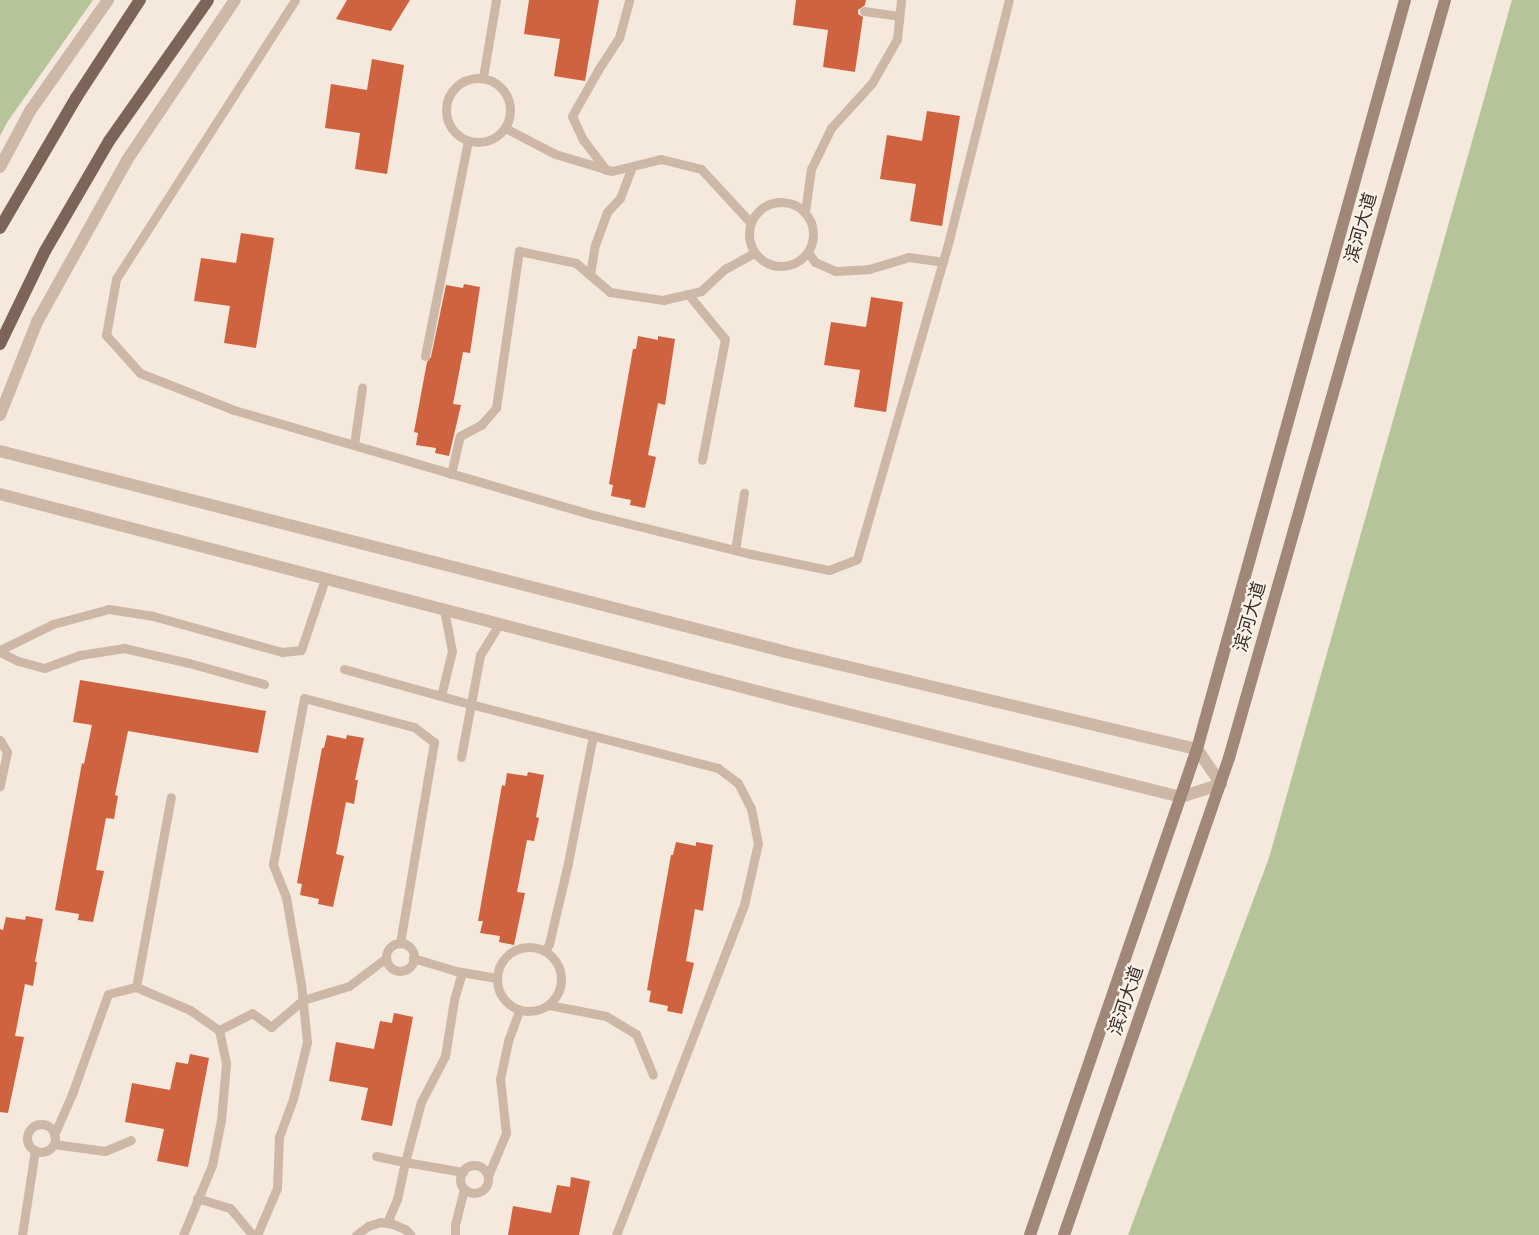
<!DOCTYPE html>
<html>
<head>
<meta charset="utf-8">
<style>
  body { margin:0 }
  #map { position:relative; width:1539px; height:1235px; overflow:hidden; background:#f4e9dc; font-family:"Alegreya Sans","Noto Sans SC",sans-serif }
  div>[style] { position:absolute }
  .green>* { inset:0; background:#b6c49a }
  .building>* { inset:0; background:#cf623f }
  .service>* { height:9px; margin:-4.5px; padding:0 4.5px; transform-origin:4.5px; border-radius:4.5px; background:#cdb8a7 }
  .service>.ring { margin:-4.5px; padding:0; box-sizing:content-box; background:none; border:9px solid #cdb8a7; border-radius:50% }
  .tertiary>* { height:12px; margin:-6px; padding:0 6px; transform-origin:6px; border-radius:6px; background:#cdb8a7 }
  .secondary>* { height:12px; margin:-6px; padding:0 6px; transform-origin:6px; border-radius:6px; background:#a18778 }
  .primary>* { height:12px; margin:-6px; padding:0 6px; transform-origin:6px; border-radius:6px; background:#7c6458 }
  span { translate:-50% -50%; white-space:nowrap; text-align:center; line-height:1.15; -webkit-text-stroke:4.5px #fbf3e9; paint-order:stroke }
  .street-label { font-size:18px; color:#392d28 }
</style>
</head>
<body>
<div id="map">
  <div class="green">
    <div style="clip-path:polygon(0 0,93px 0,8px 121px,0 136px)"></div>
    <div style="clip-path:polygon(1512px 0,1539px 0,1539px 1235px,1128px 1235px,1269px 858px)"></div>
  </div>
  <div class="building">
    <div style="clip-path:polygon(347px 0,410px 0,391px 31px,336px 19px)"></div>
    <div style="clip-path:polygon(529px 0,599px 0,585px 81px,554px 76px,560px 39px,524px 34px)"></div>
    <div style="clip-path:polygon(796px 0,866px 0,865px 5px,858px 10px,858px 14px,863px 17px,855px 72px,823px 67px,828px 30px,793px 25px)"></div>
    <div style="clip-path:polygon(372px 59px,404px 65px,387px 174px,355px 169px,360px 133px,325px 128px,331px 84px,367px 90px)"></div>
    <div style="clip-path:polygon(927px 111px,960px 116px,942px 226px,910px 221px,916px 184px,880px 179px,887px 135px,922px 141px)"></div>
    <div style="clip-path:polygon(241px 233px,274px 238px,256px 348px,224px 343px,230px 306px,194px 301px,201px 258px,236px 263px)"></div>
    <div style="clip-path:polygon(464px 284px,480px 287px,470px 353px,463px 352px,453px 404px,461px 405px,449px 456px,435px 453px,436px 448px,416px 445px,418px 433px,414px 432px,427px 362px,431px 357px,446px 285px,463px 288px)"></div>
    <div style="clip-path:polygon(871px 297px,903px 302px,886px 412px,854px 407px,860px 370px,824px 365px,831px 322px,866px 327px)"></div>
    <div style="clip-path:polygon(638px 336px,658px 340px,658px 336px,675px 339px,665px 405px,658px 403px,648px 455px,656px 457px,645px 508px,630px 505px,631px 500px,611px 496px,613px 485px,609px 484px,633px 349px,636px 349px)"></div>
    <div style="clip-path:polygon(80px 680px,266px 711px,258px 753px,128px 731px,115px 795px,118px 796px,114px 819px,106px 818px,96px 870px,104px 871px,93px 922px,78px 920px,79px 914px,55px 910px,82px 763px,84px 764px,92px 725px,73px 722px)"></div>
    <div style="clip-path:polygon(327px 735px,346px 739px,347px 735px,364px 738px,355px 780px,358px 780px,354px 804px,346px 802px,336px 854px,344px 856px,333px 907px,318px 904px,319px 899px,300px 895px,302px 884px,297px 883px,322px 748px,324px 748px)"></div>
    <div style="clip-path:polygon(528px 772px,544px 775px,536px 817px,539px 818px,534px 841px,527px 840px,517px 892px,525px 893px,514px 945px,499px 942px,500px 936px,480px 933px,483px 921px,478px 921px,502px 785px,505px 786px,507px 773px,527px 776px)"></div>
    <div style="clip-path:polygon(676px 842px,696px 846px,696px 842px,713px 845px,703px 911px,695px 909px,686px 961px,694px 963px,682px 1014px,667px 1011px,668px 1006px,649px 1002px,651px 991px,647px 990px,671px 855px,673px 855px)"></div>
    <div style="clip-path:polygon(26px 916px,43px 919px,35px 962px,37px 962px,33px 986px,25px 984px,15px 1036px,24px 1037px,8px 1113px,0 1112px,0 929px,3px 930px,6px 917px,25px 920px)"></div>
    <div style="clip-path:polygon(394px 1013px,413px 1017px,392px 1126px,361px 1120px,368px 1088px,329px 1081px,336px 1042px,374px 1049px,380px 1021px,392px 1023px)"></div>
    <div style="clip-path:polygon(190px 1054px,209px 1058px,188px 1167px,157px 1161px,164px 1129px,125px 1122px,132px 1083px,170px 1090px,176px 1062px,188px 1064px)"></div>
    <div style="clip-path:polygon(571px 1177px,590px 1181px,579px 1235px,508px 1235px,513px 1206px,551px 1213px,557px 1185px,570px 1187px)"></div>
  </div>
  <div class="service">
    <div style="left:295px;top:0;width:331px;rotate:122.7deg"></div>
    <div style="left:116px;top:279px;width:57px;rotate:100.1deg"></div>
    <div style="left:106px;top:335px;width:51px;rotate:48.2deg"></div>
    <div style="left:140px;top:373px;width:101px;rotate:21.5deg"></div>
    <div style="left:234px;top:410px;width:375px;rotate:16.3deg"></div>
    <div style="left:594px;top:515px;width:162px;rotate:14deg"></div>
    <div style="left:751px;top:554px;width:80px;rotate:11.6deg"></div>
    <div style="left:829px;top:570px;width:30px;rotate:-21deg"></div>
    <div style="left:857px;top:559px;width:332px;rotate:-73.9deg"></div>
    <div style="left:949px;top:240px;width:247px;rotate:-76deg"></div>
    <div style="left:864px;top:11px;width:35px;rotate:8deg"></div>
    <div style="left:483px;top:77px;width:78px;rotate:-80.4deg"></div>
    <div class="ring" style="left:446px;top:78px;width:55px;height:55px"></div>
    <div style="left:505px;top:128px;width:56px;rotate:27.5deg"></div>
    <div style="left:555px;top:154px;width:59px;rotate:16.6deg"></div>
    <div style="left:612px;top:171px;width:50px;rotate:-13.8deg"></div>
    <div style="left:661px;top:159px;width:41px;rotate:14deg"></div>
    <div style="left:701px;top:169px;width:72px;rotate:47.2deg"></div>
    <div style="left:606px;top:170px;width:38px;rotate:-127deg"></div>
    <div style="left:583px;top:140px;width:26px;rotate:-115deg"></div>
    <div style="left:572px;top:116px;width:53px;rotate:-60.5deg"></div>
    <div style="left:598px;top:70px;width:38px;rotate:-57deg"></div>
    <div style="left:619px;top:38px;width:39px;rotate:-75deg"></div>
    <div class="ring" style="left:749px;top:202px;width:55px;height:55px"></div>
    <div style="left:805px;top:212px;width:43px;rotate:-82.1deg"></div>
    <div style="left:811px;top:169px;width:46px;rotate:-64deg"></div>
    <div style="left:831px;top:128px;width:61px;rotate:-47.7deg"></div>
    <div style="left:872px;top:83px;width:51px;rotate:-60.4deg"></div>
    <div style="left:897px;top:39px;width:39px;rotate:-84deg"></div>
    <div style="left:808px;top:252px;width:12px;rotate:55deg"></div>
    <div style="left:815px;top:262px;width:22px;rotate:24deg"></div>
    <div style="left:835px;top:271px;width:34px;rotate:-3deg"></div>
    <div style="left:869px;top:269px;width:42px;rotate:-16.7deg"></div>
    <div style="left:909px;top:257px;width:34px;rotate:8deg"></div>
    <div style="left:590px;top:275px;width:30px;rotate:-81deg"></div>
    <div style="left:595px;top:245px;width:35px;rotate:-70deg"></div>
    <div style="left:607px;top:212px;width:19px;rotate:-47deg"></div>
    <div style="left:620px;top:198px;width:33px;rotate:-69deg"></div>
    <div style="left:688px;top:294px;width:58px;rotate:50.6deg"></div>
    <div style="left:725px;top:339px;width:123px;rotate:100.8deg"></div>
    <div style="left:425px;top:356px;width:219px;rotate:-78.7deg"></div>
    <div style="left:354px;top:445px;width:58px;rotate:-82deg"></div>
    <div style="left:451px;top:474px;width:39px;rotate:-77deg"></div>
    <div style="left:460px;top:436px;width:24px;rotate:-28deg"></div>
    <div style="left:481px;top:425px;width:23px;rotate:-49deg"></div>
    <div style="left:496px;top:408px;width:159px;rotate:-81.7deg"></div>
    <div style="left:519px;top:251px;width:58px;rotate:11.9deg"></div>
    <div style="left:576px;top:263px;width:45px;rotate:40.5deg"></div>
    <div style="left:610px;top:292px;width:54px;rotate:8.6deg"></div>
    <div style="left:663px;top:300px;width:39px;rotate:-13deg"></div>
    <div style="left:701px;top:291px;width:33px;rotate:-43deg"></div>
    <div style="left:725px;top:269px;width:33px;rotate:-29deg"></div>
    <div style="left:735px;top:550px;width:58px;rotate:-81deg"></div>
    <div style="left:0;top:650px;width:59px;rotate:-26.1deg"></div>
    <div style="left:53px;top:624px;width:58px;rotate:-15deg"></div>
    <div style="left:109px;top:609px;width:45px;rotate:9deg"></div>
    <div style="left:153px;top:616px;width:134px;rotate:15.6deg"></div>
    <div style="left:282px;top:652px;width:19px;rotate:-6deg"></div>
    <div style="left:301px;top:650px;width:75px;rotate:-71.3deg"></div>
    <div style="left:0;top:652px;width:20px;rotate:27deg"></div>
    <div style="left:18px;top:661px;width:27px;rotate:15deg"></div>
    <div style="left:44px;top:668px;width:38px;rotate:-20deg"></div>
    <div style="left:80px;top:655px;width:45px;rotate:-9deg"></div>
    <div style="left:124px;top:648px;width:67px;rotate:13deg"></div>
    <div style="left:189px;top:663px;width:78px;rotate:15.6deg"></div>
    <div style="left:344px;top:669px;width:115px;rotate:15.6deg"></div>
    <div style="left:455px;top:700px;width:272px;rotate:14.5deg"></div>
    <div style="left:718px;top:768px;width:25px;rotate:37deg"></div>
    <div style="left:738px;top:783px;width:28px;rotate:63deg"></div>
    <div style="left:751px;top:808px;width:36px;rotate:79deg"></div>
    <div style="left:758px;top:843px;width:64px;rotate:102.7deg"></div>
    <div style="left:744px;top:905px;width:354px;rotate:111.2deg"></div>
    <div style="left:441px;top:696px;width:46px;rotate:-76.3deg"></div>
    <div style="left:452px;top:651px;width:42px;rotate:-101deg"></div>
    <div style="left:0;top:740px;width:14px;rotate:60deg"></div>
    <div style="left:7px;top:752px;width:35px;rotate:102deg"></div>
    <div style="left:461px;top:757px;width:104px;rotate:-79.4deg"></div>
    <div style="left:480px;top:655px;width:36px;rotate:-58deg"></div>
    <div class="ring" style="left:386px;top:943px;width:19px;height:19px"></div>
    <div class="ring" style="left:497px;top:947px;width:55px;height:55px"></div>
    <div style="left:545px;top:950px;width:7px;rotate:-56deg"></div>
    <div style="left:549px;top:944px;width:83px;rotate:-76.8deg"></div>
    <div style="left:568px;top:863px;width:129px;rotate:-78.9deg"></div>
    <div style="left:413px;top:958px;width:45px;rotate:16.8deg"></div>
    <div style="left:456px;top:971px;width:41px;rotate:9.9deg"></div>
    <div style="left:462px;top:972px;width:29px;rotate:106deg"></div>
    <div style="left:454px;top:1000px;width:57px;rotate:99.1deg"></div>
    <div style="left:445px;top:1056px;width:52px;rotate:117.6deg"></div>
    <div style="left:421px;top:1102px;width:62px;rotate:104.9deg"></div>
    <div style="left:405px;top:1162px;width:59px;rotate:9.8deg"></div>
    <div style="left:136px;top:987px;width:193px;rotate:-79.6deg"></div>
    <div style="left:549px;top:1005px;width:58px;rotate:10.9deg"></div>
    <div style="left:606px;top:1016px;width:35px;rotate:31deg"></div>
    <div style="left:636px;top:1034px;width:44px;rotate:67.5deg"></div>
    <div style="left:219px;top:1030px;width:37px;rotate:-27deg"></div>
    <div style="left:252px;top:1013px;width:24px;rotate:36deg"></div>
    <div style="left:271px;top:1027px;width:42px;rotate:-40.2deg"></div>
    <div style="left:303px;top:1000px;width:48px;rotate:-16.9deg"></div>
    <div style="left:349px;top:986px;width:46px;rotate:-37.1deg"></div>
    <div class="ring" style="left:27px;top:1124px;width:19px;height:19px"></div>
    <div style="left:54px;top:1135px;width:45px;rotate:-66.3deg"></div>
    <div style="left:72px;top:1094px;width:106px;rotate:-70.2deg"></div>
    <div style="left:108px;top:994px;width:29px;rotate:-14deg"></div>
    <div style="left:136px;top:987px;width:59px;rotate:23.1deg"></div>
    <div style="left:190px;top:1010px;width:35px;rotate:35deg"></div>
    <div style="left:219px;top:1030px;width:35px;rotate:78deg"></div>
    <div style="left:226px;top:1064px;width:56px;rotate:95.1deg"></div>
    <div style="left:221px;top:1120px;width:46px;rotate:101.3deg"></div>
    <div style="left:212px;top:1165px;width:76px;rotate:112.5deg"></div>
    <div style="left:54px;top:1144px;width:51px;rotate:7.8deg"></div>
    <div style="left:105px;top:1151px;width:28px;rotate:-23deg"></div>
    <div style="left:376px;top:1156px;width:30px;rotate:12deg"></div>
    <div style="left:405px;top:1162px;width:38px;rotate:102deg"></div>
    <div style="left:397px;top:1199px;width:26px;rotate:113deg"></div>
    <div class="ring" style="left:460px;top:1165px;width:19px;height:19px"></div>
    <div style="left:488px;top:1176px;width:47px;rotate:-67.3deg"></div>
    <div style="left:506px;top:1133px;width:54px;rotate:-96.3deg"></div>
    <div style="left:500px;top:1079px;width:39px;rotate:-78deg"></div>
    <div style="left:508px;top:1041px;width:33px;rotate:-70deg"></div>
    <div style="left:197px;top:1198px;width:34px;rotate:17deg"></div>
    <div style="left:230px;top:1208px;width:35px;rotate:50deg"></div>
    <div style="left:22px;top:1235px;width:86px;rotate:-81.3deg"></div>
    <div style="left:257px;top:1235px;width:51px;rotate:-66.9deg"></div>
    <div style="left:277px;top:1188px;width:51px;rotate:-87.8deg"></div>
    <div style="left:279px;top:1137px;width:40px;rotate:-69.8deg"></div>
    <div style="left:293px;top:1099px;width:59px;rotate:-76.2deg"></div>
    <div style="left:307px;top:1042px;width:58px;rotate:-95.9deg"></div>
    <div style="left:301px;top:984px;width:88px;rotate:-99.8deg"></div>
    <div style="left:286px;top:897px;width:35px;rotate:-112deg"></div>
    <div style="left:273px;top:864px;width:169px;rotate:-79.4deg"></div>
    <div style="left:304px;top:698px;width:114px;rotate:14.8deg"></div>
    <div style="left:414px;top:727px;width:25px;rotate:37deg"></div>
    <div style="left:434px;top:742px;width:204px;rotate:99.6deg"></div>
    <div style="left:356px;top:1235px;width:15px;rotate:-37deg"></div>
    <div style="left:368px;top:1226px;width:13px;rotate:-18deg"></div>
    <div style="left:380px;top:1222px;width:13px;rotate:9deg"></div>
    <div style="left:393px;top:1224px;width:13px;rotate:23deg"></div>
    <div style="left:405px;top:1229px;width:8px;rotate:45deg"></div>
    <div style="left:455px;top:1235px;width:10px;rotate:-90deg"></div>
    <div style="left:455px;top:1225px;width:37px;rotate:-76deg"></div>
  </div>
  <div class="tertiary">
    <div style="left:0;top:167px;width:64px;rotate:-61.8deg"></div>
    <div style="left:30px;top:111px;width:136px;rotate:-54.9deg"></div>
    <div style="left:0;top:415px;width:100px;rotate:-68.3deg"></div>
    <div style="left:37px;top:322px;width:185px;rotate:-60.9deg"></div>
    <div style="left:127px;top:160px;width:193px;rotate:-56deg"></div>
    <div style="left:0;top:451px;width:811px;rotate:14.34deg"></div>
    <div style="left:786px;top:652px;width:422px;rotate:13.3deg"></div>
    <div style="left:1197px;top:749px;width:42px;rotate:55.6deg"></div>
    <div style="left:1221px;top:784px;width:42px;rotate:162deg"></div>
    <div style="left:1181px;top:797px;width:417px;rotate:-166deg"></div>
    <div style="left:776px;top:696px;width:802px;rotate:-165.41deg"></div>
  </div>
  <div class="secondary">
    <div style="left:1030px;top:1235px;width:514px;rotate:-71.04deg"></div>
    <div style="left:1197px;top:749px;width:777px;rotate:-74.48deg"></div>
    <div style="left:1064px;top:1235px;width:505px;rotate:-70.92deg"></div>
    <div style="left:1229px;top:758px;width:788px;rotate:-74.09deg"></div>
  </div>
  <div class="primary">
    <div style="left:0;top:228px;width:151px;rotate:-59.7deg"></div>
    <div style="left:76px;top:98px;width:117px;rotate:-56.9deg"></div>
    <div style="left:0;top:344px;width:103px;rotate:-64.2deg"></div>
    <div style="left:45px;top:251px;width:127px;rotate:-59.8deg"></div>
    <div style="left:109px;top:141px;width:172px;rotate:-54.9deg"></div>
  </div>
  <div class="street-label">
    <span style="left:1362px;top:228px;rotate:-74deg">滨河大道</span>
    <span style="left:1251px;top:617px;rotate:-74deg">滨河大道</span>
    <span style="left:1127px;top:1001px;rotate:-71deg">滨河大道</span>
  </div>
</div>
</body>
</html>
